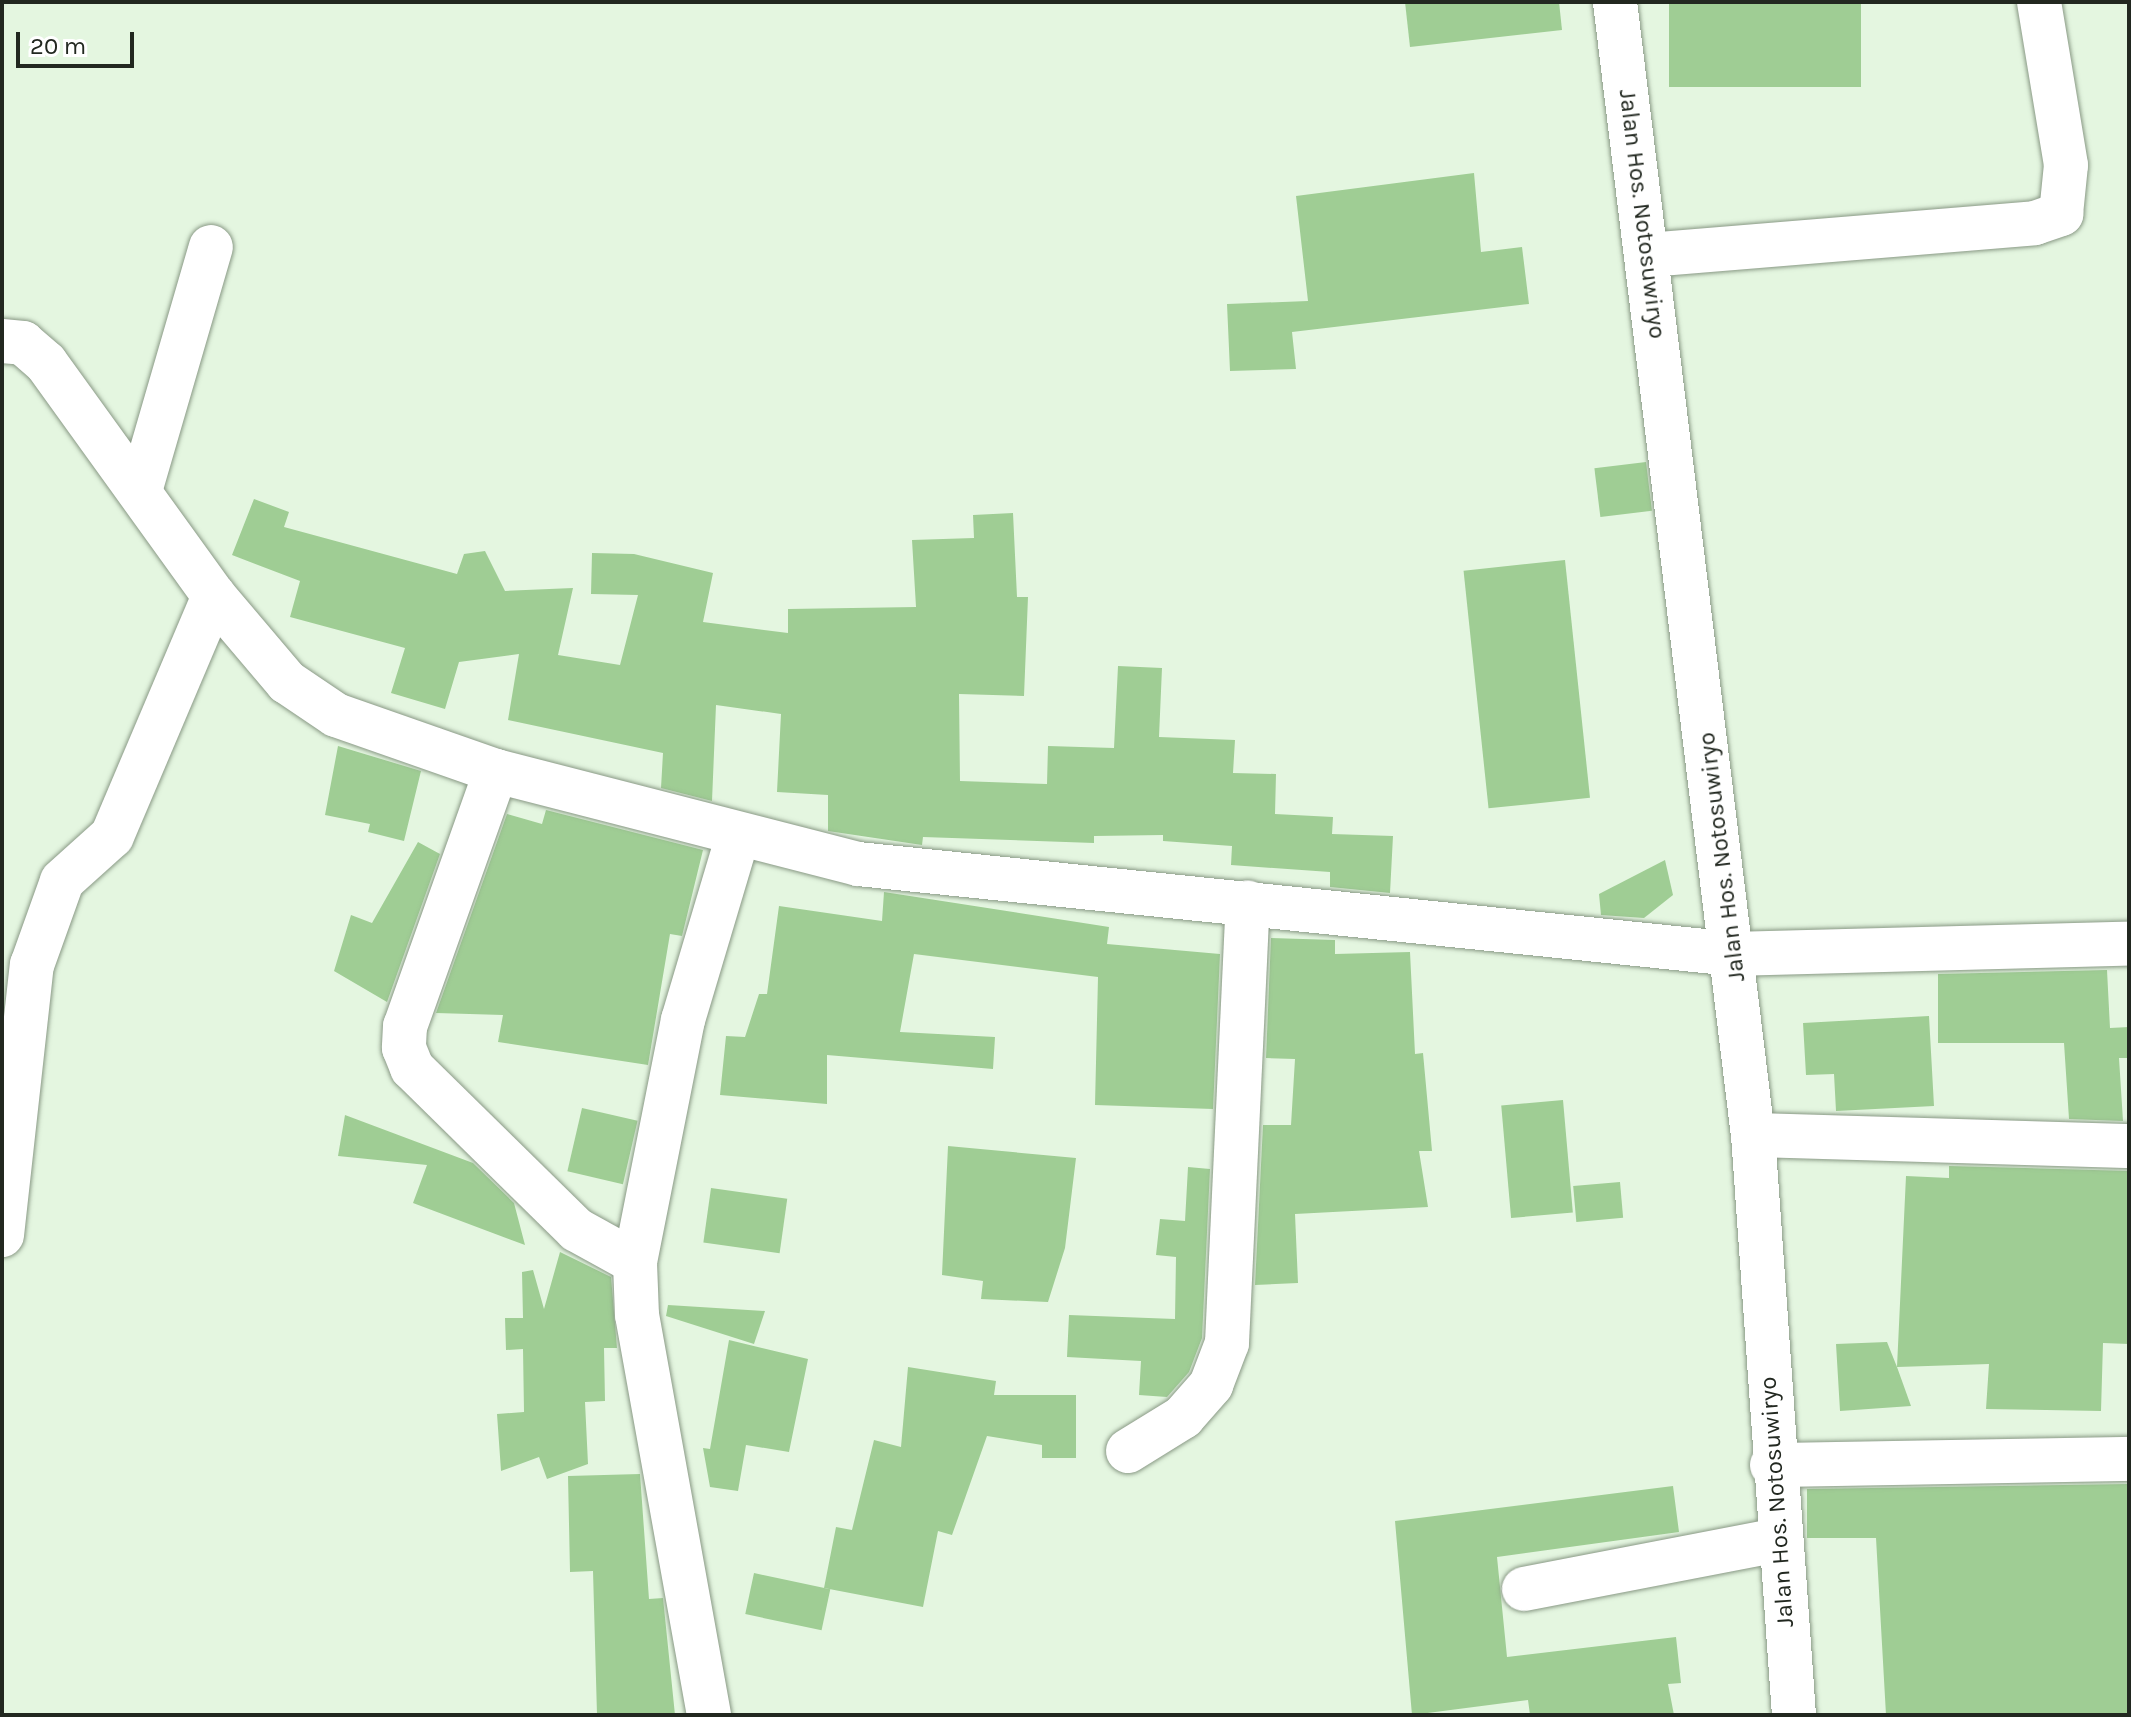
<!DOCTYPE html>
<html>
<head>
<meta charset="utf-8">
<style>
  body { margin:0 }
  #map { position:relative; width:2131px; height:1717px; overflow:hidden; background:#e4f6e0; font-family:Karla,sans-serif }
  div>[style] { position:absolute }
  .building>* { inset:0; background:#9fcd94; transform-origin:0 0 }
  .roads { filter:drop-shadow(0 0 2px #899985) drop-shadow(0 0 2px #899985) }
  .minor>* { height:44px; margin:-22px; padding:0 22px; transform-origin:22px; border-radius:22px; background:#fff }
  span { translate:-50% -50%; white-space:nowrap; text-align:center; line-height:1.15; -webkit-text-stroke:8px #fff; paint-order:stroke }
  .street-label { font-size:24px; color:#222820 }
  .frame { position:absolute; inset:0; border:4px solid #222820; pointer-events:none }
  .scale { position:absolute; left:16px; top:32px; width:118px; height:36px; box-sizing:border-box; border:4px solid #222820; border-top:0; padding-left:10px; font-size:24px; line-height:28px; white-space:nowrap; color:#222820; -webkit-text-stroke:6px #fff; paint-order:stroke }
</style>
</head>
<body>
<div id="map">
  <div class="building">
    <div style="clip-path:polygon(1405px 2px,1559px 2px,1562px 30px,1410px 47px)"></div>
    <div style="left:1669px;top:2px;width:192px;height:85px"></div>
    <div style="clip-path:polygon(1474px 173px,1481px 252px,1522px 247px,1529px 304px,1292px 332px,1296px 369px,1230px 371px,1227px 304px,1308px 301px,1296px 196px)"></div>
    <div style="left:1646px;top:462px;width:49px;height:52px;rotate:83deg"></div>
    <div style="clip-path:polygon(254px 499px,289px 512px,284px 527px,457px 574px,464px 554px,485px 551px,505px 591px,573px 588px,558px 655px,620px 665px,638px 595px,591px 594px,592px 553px,634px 554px,713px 573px,703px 622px,788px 633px,788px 609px,916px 607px,912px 540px,974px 538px,973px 515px,1013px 513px,1017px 597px,1028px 597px,1024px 696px,959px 694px,960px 781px,1047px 784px,1048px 746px,1114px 748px,1118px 666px,1162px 668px,1159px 737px,1235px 740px,1233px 773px,1276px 774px,1275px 814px,1333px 817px,1332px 834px,1393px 836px,1390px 893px,1330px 887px,1330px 872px,1231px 865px,1232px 846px,1163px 841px,1163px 835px,1094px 836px,1094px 843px,923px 837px,922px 845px,828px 831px,828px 795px,777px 792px,781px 714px,716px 705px,712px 801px,661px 788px,663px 753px,508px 720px,519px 654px,459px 662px,445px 709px,391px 693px,405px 648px,290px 617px,300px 581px,232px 555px)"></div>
    <div style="left:1565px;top:560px;width:239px;height:102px;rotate:84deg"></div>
    <div style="clip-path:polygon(338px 746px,421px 771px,404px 841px,368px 832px,370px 824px,325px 815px)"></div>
    <div style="clip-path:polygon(546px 810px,703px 850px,682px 936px,670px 934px,648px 1065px,498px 1042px,503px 1015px,436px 1013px,507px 814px,542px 824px)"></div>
    <div style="clip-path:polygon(418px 842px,440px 854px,387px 1002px,334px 971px,351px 915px,372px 923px)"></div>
    <div style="clip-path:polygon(1665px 860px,1673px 895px,1644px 918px,1601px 915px,1599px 894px)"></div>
    <div style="clip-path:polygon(884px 892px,1109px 927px,1107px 944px,1220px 954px,1213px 1109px,1095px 1105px,1098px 977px,914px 954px,900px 1032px,995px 1037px,993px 1069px,827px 1055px,827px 1104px,720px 1095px,726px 1036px,745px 1037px,759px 994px,767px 994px,779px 906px,882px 921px)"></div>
    <div style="clip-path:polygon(1271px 938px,1335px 940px,1335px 954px,1410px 952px,1415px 1054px,1423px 1053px,1432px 1151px,1419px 1151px,1428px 1207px,1295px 1214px,1298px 1283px,1255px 1285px,1263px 1125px,1291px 1125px,1295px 1059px,1266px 1058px)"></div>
    <div style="clip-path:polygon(2107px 970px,2110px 1028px,2129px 1027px,2129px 1058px,2119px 1058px,2123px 1121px,2069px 1119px,2064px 1043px,1938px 1043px,1938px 974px)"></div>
    <div style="clip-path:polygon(1929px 1016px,1934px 1106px,1836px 1111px,1834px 1074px,1806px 1075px,1803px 1023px)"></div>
    <div style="left:1563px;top:1100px;width:113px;height:62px;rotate:85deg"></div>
    <div style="left:582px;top:1108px;width:57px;height:65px;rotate:13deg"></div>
    <div style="clip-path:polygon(345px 1115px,473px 1163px,514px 1203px,525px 1245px,413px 1203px,427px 1165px,338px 1156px)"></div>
    <div style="clip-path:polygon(948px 1146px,1076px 1158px,1065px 1248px,1048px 1302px,981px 1299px,983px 1281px,942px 1275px)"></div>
    <div style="clip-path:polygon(1949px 1166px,2129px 1171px,2129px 1344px,2103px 1343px,2101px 1411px,1986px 1409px,1989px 1364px,1897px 1367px,1911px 1406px,1840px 1411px,1836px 1344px,1887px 1342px,1897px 1367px,1906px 1176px,1949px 1178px)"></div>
    <div style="clip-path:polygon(1188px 1167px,1210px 1169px,1202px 1338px,1189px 1372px,1167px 1397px,1139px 1395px,1141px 1361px,1067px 1357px,1069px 1315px,1175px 1319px,1176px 1257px,1156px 1255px,1160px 1219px,1185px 1221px)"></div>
    <div style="left:1620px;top:1182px;width:36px;height:47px;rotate:85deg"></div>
    <div style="left:711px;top:1188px;width:77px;height:55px;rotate:8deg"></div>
    <div style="clip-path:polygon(560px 1252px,611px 1277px,617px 1348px,604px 1348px,605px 1401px,585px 1402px,588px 1464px,547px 1479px,539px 1457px,501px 1471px,497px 1414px,524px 1412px,523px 1349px,506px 1350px,505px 1318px,523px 1318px,522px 1272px,533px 1270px,544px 1309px)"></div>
    <div style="clip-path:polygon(668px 1305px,765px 1311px,754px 1344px,666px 1316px)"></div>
    <div style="clip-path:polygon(729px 1340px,808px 1359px,789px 1452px,746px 1445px,738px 1491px,710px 1487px,703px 1448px,710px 1449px)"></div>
    <div style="clip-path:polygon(908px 1367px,996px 1381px,994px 1395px,1076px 1395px,1076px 1458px,1042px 1458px,1042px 1445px,987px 1436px,952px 1535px,938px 1531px,923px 1607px,824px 1588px,836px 1527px,852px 1530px,874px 1440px,901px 1447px)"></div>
    <div style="clip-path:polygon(640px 1474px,649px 1599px,663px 1598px,675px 1715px,597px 1715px,593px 1571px,570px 1572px,568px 1476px)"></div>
    <div style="clip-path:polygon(2129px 1484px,2129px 1715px,1886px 1715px,1876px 1538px,1807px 1538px,1807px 1489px)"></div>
    <div style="clip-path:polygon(1673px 1486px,1679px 1532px,1497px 1557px,1507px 1657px,1676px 1637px,1681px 1683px,1668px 1684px,1674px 1715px,1530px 1715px,1528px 1700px,1412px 1715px,1395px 1521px)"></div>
    <div style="left:754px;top:1573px;width:78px;height:42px;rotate:12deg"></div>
  </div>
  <div class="roads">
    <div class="minor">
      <div style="left:1615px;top:2px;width:1141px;rotate:83.06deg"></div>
      <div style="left:1753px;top:1135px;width:581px;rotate:85.96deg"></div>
      <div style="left:1648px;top:255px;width:388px;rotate:-4.7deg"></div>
      <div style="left:2035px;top:223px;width:28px;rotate:-19deg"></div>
      <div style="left:2061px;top:214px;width:49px;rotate:-84.2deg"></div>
      <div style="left:2066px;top:165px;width:165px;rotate:-99.4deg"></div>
      <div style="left:2px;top:341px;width:21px;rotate:5deg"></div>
      <div style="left:23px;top:343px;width:30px;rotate:41deg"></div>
      <div style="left:46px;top:363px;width:287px;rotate:54.2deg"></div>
      <div style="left:214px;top:596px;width:113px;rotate:49.7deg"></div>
      <div style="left:287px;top:682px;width:59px;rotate:34deg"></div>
      <div style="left:336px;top:715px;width:170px;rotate:19.3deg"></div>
      <div style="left:496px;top:771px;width:374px;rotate:14.4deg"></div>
      <div style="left:858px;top:864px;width:881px;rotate:5.87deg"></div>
      <div style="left:1734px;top:954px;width:395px;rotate:-1.5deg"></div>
      <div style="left:140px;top:491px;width:254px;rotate:-73.8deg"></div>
      <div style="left:496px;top:771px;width:271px;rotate:109.6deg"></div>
      <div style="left:405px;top:1026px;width:22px;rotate:93deg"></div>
      <div style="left:404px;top:1048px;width:22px;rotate:68deg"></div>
      <div style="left:412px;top:1068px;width:231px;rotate:44.5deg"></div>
      <div style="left:577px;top:1230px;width:66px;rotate:28.9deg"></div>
      <div style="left:1753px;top:1135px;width:376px;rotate:1.7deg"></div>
      <div style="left:2px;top:1235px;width:272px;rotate:-83.7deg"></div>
      <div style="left:32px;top:965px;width:89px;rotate:-70.3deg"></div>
      <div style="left:62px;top:881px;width:67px;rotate:-42deg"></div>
      <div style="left:112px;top:836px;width:261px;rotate:-67deg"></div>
      <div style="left:1128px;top:1451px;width:65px;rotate:-31.7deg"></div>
      <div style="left:1183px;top:1417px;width:43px;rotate:-48.8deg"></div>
      <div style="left:1211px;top:1385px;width:45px;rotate:-69.1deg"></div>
      <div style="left:1227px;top:1343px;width:441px;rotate:-87.3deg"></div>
      <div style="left:1772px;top:1465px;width:357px;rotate:-1deg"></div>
      <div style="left:1524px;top:1589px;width:260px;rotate:-10.9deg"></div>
      <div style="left:709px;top:1715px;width:406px;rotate:-100.2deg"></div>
      <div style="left:637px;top:1315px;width:53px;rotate:-92.2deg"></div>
      <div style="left:635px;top:1262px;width:247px;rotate:-78.8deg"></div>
      <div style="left:683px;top:1020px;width:193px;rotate:-73.4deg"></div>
    </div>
  </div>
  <div class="street-label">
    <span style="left:1642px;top:214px;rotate:83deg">Jalan Hos. Notosuwiryo</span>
    <span style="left:1722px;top:857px;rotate:-97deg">Jalan Hos. Notosuwiryo</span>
    <span style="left:1777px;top:1502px;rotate:-94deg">Jalan Hos. Notosuwiryo</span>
  </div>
  <div class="frame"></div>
  <div class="scale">20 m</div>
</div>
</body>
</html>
